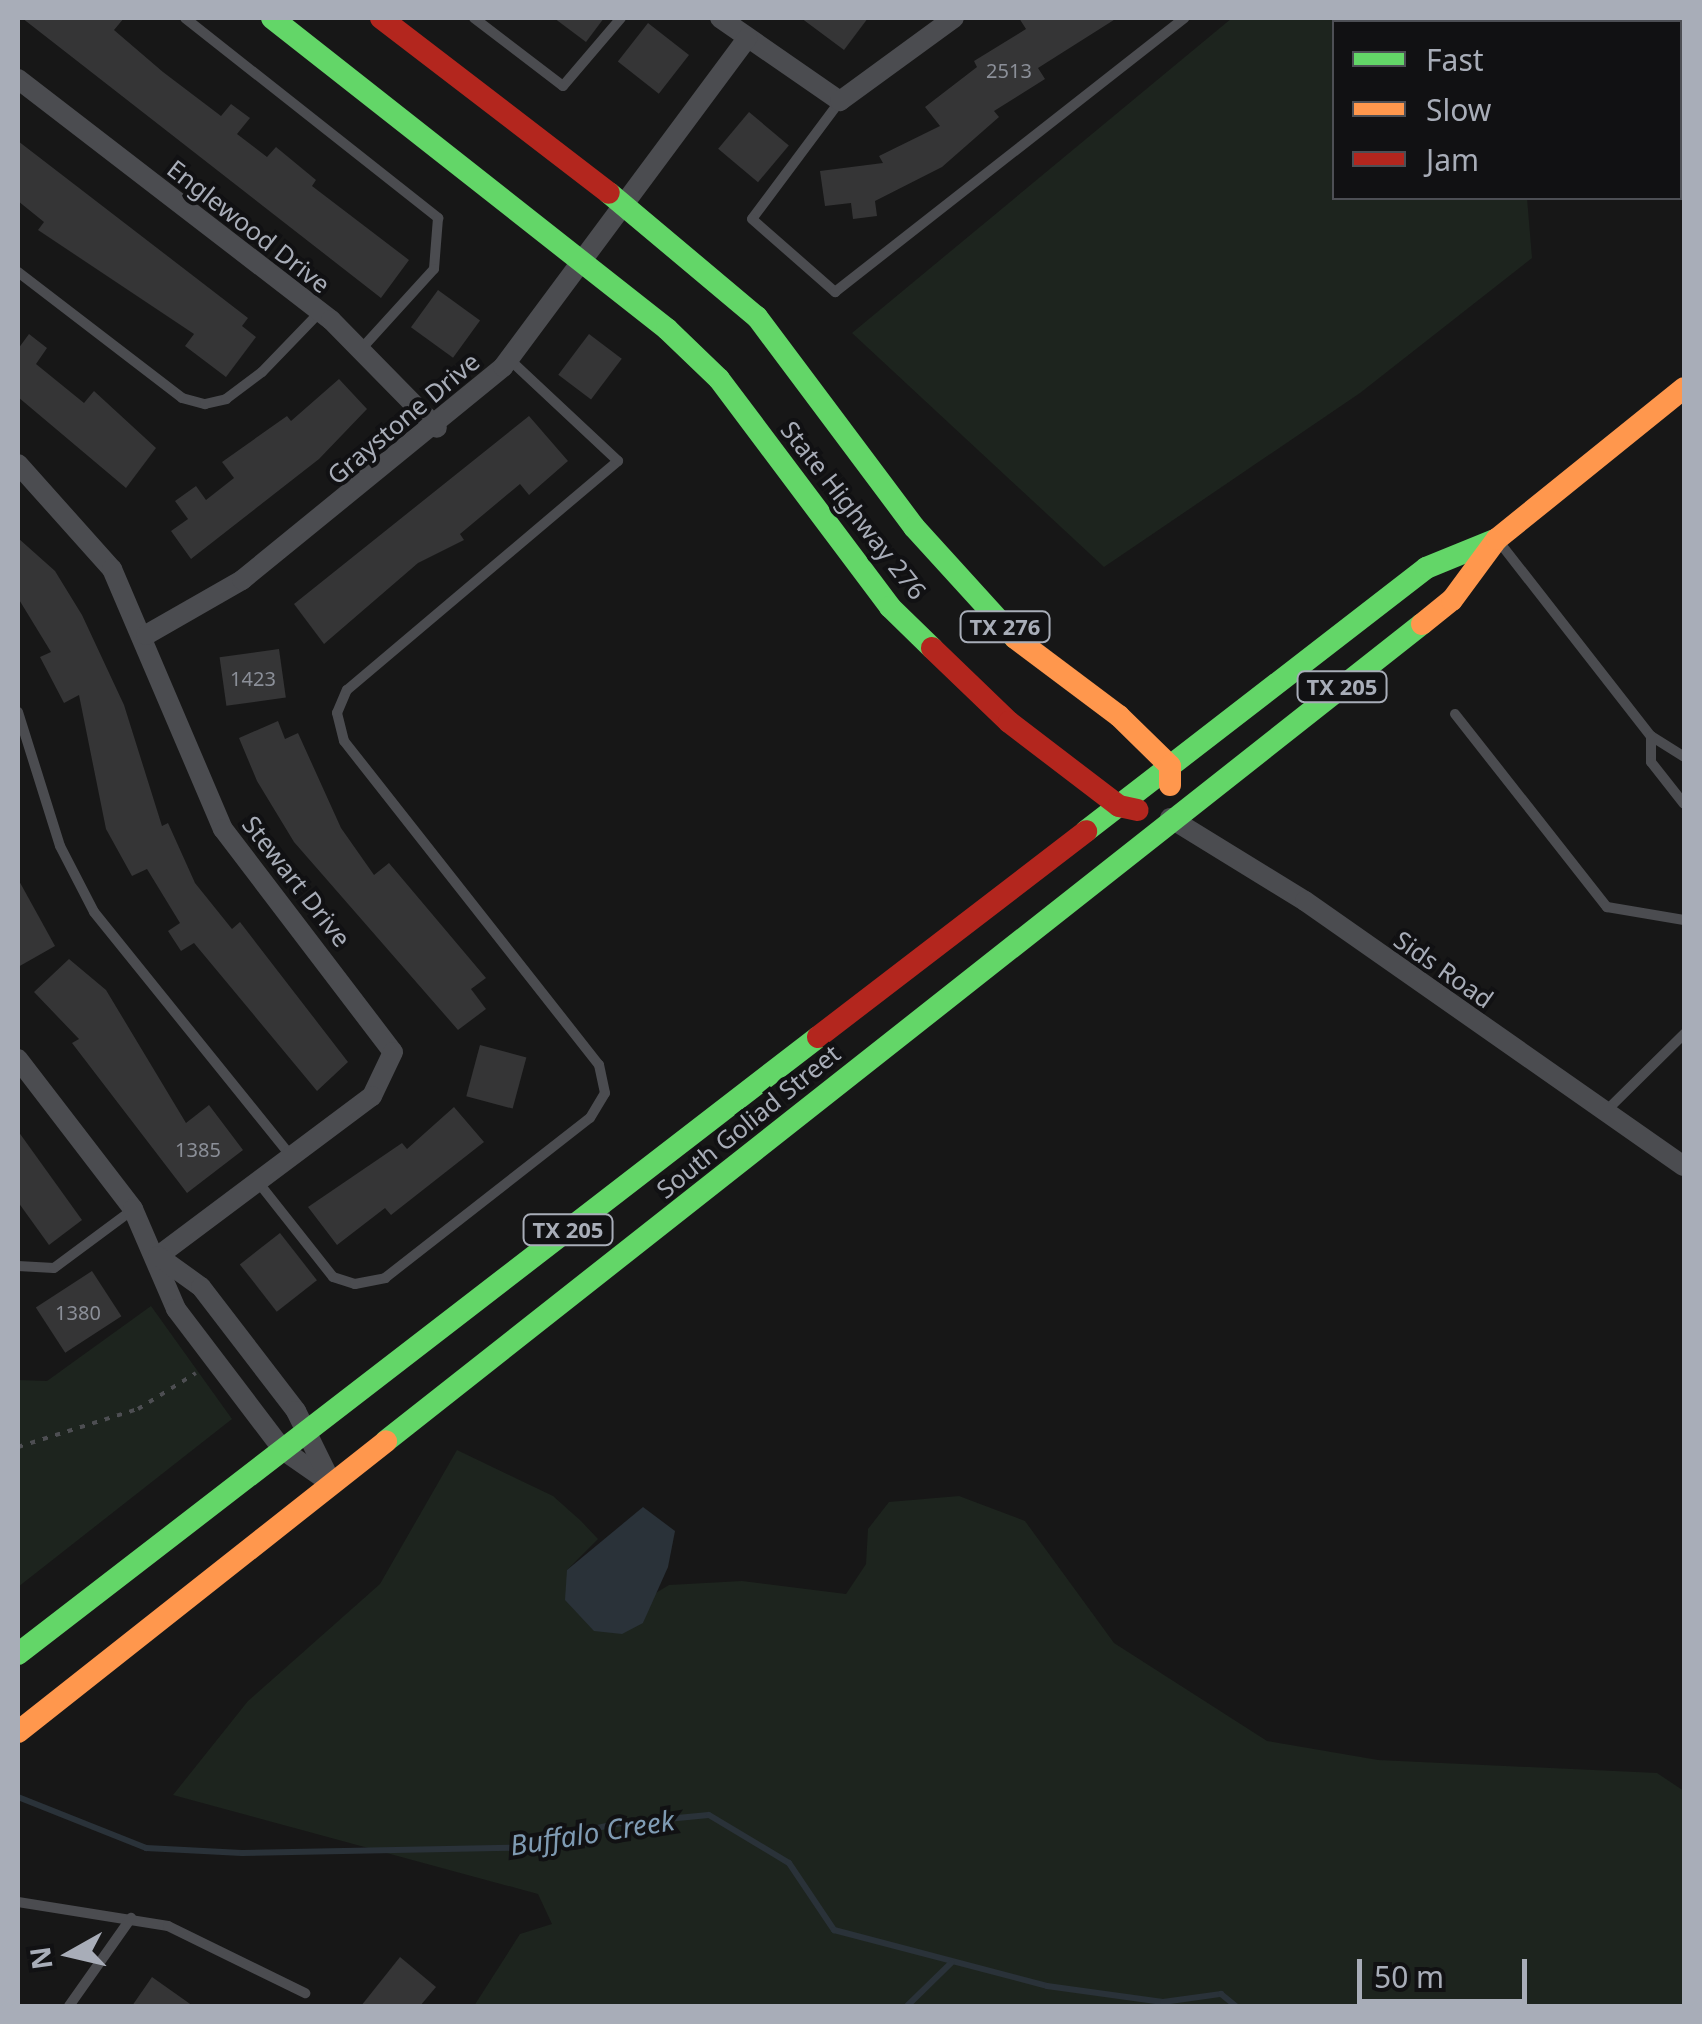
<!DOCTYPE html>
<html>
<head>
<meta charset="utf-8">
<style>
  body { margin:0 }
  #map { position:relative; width:1702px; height:2024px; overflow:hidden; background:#171717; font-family:"Noto Sans",sans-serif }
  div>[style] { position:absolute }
  .green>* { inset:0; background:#1d241e }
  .water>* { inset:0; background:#2a3239 }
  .stream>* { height:6px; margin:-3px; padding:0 3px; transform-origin:3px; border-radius:3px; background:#2a3239 }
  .building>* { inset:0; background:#353536; transform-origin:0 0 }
  .path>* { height:4px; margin-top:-2px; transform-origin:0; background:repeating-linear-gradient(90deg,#4d4e52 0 5px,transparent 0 13px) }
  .lane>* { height:10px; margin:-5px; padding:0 5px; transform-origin:5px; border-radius:5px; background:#4b4c50 }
  .street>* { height:20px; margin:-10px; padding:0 10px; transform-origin:10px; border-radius:10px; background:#4b4c50 }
  .fast>* { height:22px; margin:-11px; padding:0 11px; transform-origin:11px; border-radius:11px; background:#63d668 }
  .slow>* { height:22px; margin:-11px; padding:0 11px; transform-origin:11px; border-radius:11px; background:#ff974d }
  .jam>* { height:22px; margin:-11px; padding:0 11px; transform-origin:11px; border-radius:11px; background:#b3261e }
  span { translate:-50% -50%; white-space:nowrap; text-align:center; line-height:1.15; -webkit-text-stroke:8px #111113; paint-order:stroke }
  .number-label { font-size:20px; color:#8b8f98 }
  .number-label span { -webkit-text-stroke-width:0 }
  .shield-label span { padding:2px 8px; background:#111113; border:2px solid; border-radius:8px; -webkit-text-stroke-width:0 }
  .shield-label { font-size:22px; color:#a8adb8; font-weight:700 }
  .street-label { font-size:25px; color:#a8adb8 }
  .water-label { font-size:28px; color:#7f9bb3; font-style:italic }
  .frame { position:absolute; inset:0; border:20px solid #a8adb8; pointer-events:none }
  .legend { position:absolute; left:1332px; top:20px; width:350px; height:180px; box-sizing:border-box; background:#111113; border:2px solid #4d4f55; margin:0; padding:12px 18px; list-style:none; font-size:30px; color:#a8adb8 }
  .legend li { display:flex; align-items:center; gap:20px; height:50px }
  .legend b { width:50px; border:2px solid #4d4f55 }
  .north { position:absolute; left:20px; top:1904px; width:100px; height:100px; -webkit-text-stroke:8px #111113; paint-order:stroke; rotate:262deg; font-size:28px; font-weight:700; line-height:40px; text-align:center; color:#a8adb8 }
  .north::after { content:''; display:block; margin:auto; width:35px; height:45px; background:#a8adb8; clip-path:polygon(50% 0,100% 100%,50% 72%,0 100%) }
  .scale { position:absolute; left:1357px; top:1959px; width:170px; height:45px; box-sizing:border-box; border:5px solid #a8adb8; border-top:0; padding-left:12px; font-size:30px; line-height:35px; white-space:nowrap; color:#a8adb8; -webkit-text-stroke:8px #111113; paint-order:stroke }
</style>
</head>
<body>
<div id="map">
  <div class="green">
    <div style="clip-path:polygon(1232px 18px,1560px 18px,1334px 22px,1334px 198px,1527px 198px,1532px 258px,1360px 393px,1104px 567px,852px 333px)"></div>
    <div style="clip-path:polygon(151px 1306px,232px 1419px,18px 1587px,18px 1380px,47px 1381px)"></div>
    <div style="clip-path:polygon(457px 1450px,553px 1496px,581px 1521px,598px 1539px,567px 1570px,643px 1623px,654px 1594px,669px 1585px,742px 1581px,846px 1594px,866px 1564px,868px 1529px,889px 1502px,959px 1496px,1025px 1521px,1114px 1643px,1267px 1741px,1378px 1760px,1657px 1773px,1684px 1791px,1684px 2006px,474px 2006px,520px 1934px,552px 1924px,538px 1894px,173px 1795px,248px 1701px,380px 1584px)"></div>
  </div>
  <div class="water">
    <div style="clip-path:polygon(643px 1507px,675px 1531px,668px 1567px,643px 1623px,622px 1634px,594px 1631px,565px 1600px,567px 1570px)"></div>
  </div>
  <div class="stream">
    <div style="left:18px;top:1797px;width:138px;rotate:21.7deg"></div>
    <div style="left:146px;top:1848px;width:96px;rotate:3deg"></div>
    <div style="left:242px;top:1853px;width:268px;rotate:-1.1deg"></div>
    <div style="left:510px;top:1848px;width:108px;rotate:-12.9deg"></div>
    <div style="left:615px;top:1824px;width:94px;rotate:-5.5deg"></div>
    <div style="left:709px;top:1815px;width:93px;rotate:31deg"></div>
    <div style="left:789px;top:1863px;width:81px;rotate:56.1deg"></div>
    <div style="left:834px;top:1930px;width:220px;rotate:14.7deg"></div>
    <div style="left:1047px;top:1986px;width:117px;rotate:7.9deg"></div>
    <div style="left:1163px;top:2002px;width:59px;rotate:-7.9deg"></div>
    <div style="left:1221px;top:1994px;width:19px;rotate:39deg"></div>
    <div style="left:907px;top:2006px;width:62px;rotate:-44.3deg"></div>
  </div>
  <div class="building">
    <div style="clip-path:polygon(22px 18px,124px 18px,114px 30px,163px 72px,221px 116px,231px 104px,250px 118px,237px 134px,267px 157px,276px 147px,316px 180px,312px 186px,409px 260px,381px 298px)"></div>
    <div style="clip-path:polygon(554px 18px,604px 18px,586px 42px)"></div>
    <div style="clip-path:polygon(801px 18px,868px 18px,844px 50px)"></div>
    <div style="clip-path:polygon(1019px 18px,1117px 18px,1038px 68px,1045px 79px,994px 111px,999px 117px,942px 167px,875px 201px,877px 216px,853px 219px,851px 203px,825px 206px,820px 171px,883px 163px,879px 156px,940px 126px,925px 107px,977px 67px,974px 61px,1026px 29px)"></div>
    <div style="left:648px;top:23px;width:52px;height:49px;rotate:38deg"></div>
    <div style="left:749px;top:112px;width:52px;height:48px;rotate:40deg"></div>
    <div style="clip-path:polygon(18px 141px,248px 318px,242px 326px,256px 337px,226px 377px,185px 346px,194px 334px,38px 230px,44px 222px,18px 201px)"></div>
    <div style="left:438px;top:290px;width:52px;height:46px;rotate:36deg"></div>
    <div style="clip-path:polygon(29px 334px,47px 348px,36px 364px,84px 403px,94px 391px,156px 448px,126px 488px,18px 397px,18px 349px)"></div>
    <div style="left:589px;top:334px;width:41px;height:51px;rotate:37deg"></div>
    <div style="clip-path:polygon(339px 379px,367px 409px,319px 459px,191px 559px,171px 531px,188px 519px,175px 501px,196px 486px,206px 500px,234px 478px,222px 462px,287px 416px,291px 421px)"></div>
    <div style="clip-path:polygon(529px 416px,568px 461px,529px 495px,520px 484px,460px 534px,464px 540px,418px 563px,324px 644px,294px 604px)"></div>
    <div style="clip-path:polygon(18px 538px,55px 571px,82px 615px,124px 705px,162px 826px,168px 823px,195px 883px,232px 929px,240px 922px,348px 1062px,317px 1091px,194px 943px,181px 951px,168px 931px,180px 923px,147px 869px,132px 876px,106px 829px,79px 695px,64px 703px,40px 657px,51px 652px,18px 598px)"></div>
    <div style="left:279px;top:649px;width:49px;height:60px;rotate:82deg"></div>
    <div style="clip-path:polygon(278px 721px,285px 739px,298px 733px,341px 828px,374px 875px,389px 863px,486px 978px,471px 989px,486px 1009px,458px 1030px,294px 842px,257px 781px,239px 738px)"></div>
    <div style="clip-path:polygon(18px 879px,55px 946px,18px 967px)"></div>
    <div style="clip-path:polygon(69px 959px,106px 990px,186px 1123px,209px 1105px,243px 1150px,187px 1193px,72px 1043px,79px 1039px,34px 992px)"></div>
    <div style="left:480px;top:1045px;width:48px;height:53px;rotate:15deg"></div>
    <div style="clip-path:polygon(454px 1107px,484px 1142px,391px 1215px,385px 1208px,337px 1245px,308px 1207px,402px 1143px,407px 1149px)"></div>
    <div style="clip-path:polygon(18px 1131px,82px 1220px,49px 1245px,18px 1202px)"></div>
    <div style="left:280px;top:1233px;width:60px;height:51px;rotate:52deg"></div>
    <div style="left:92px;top:1271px;width:54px;height:67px;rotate:57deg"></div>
    <div style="clip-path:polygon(400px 1957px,436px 1987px,420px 2006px,361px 2006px)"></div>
    <div style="clip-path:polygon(152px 1977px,193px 2006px,132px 2006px)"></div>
  </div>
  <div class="path">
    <div style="left:18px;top:1447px;width:126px;rotate:-17.6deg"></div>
    <div style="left:138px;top:1409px;width:68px;rotate:-31.8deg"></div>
  </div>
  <div class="lane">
    <div style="left:185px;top:18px;width:323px;rotate:38.3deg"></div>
    <div style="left:438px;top:218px;width:51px;rotate:94.5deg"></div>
    <div style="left:434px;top:269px;width:107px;rotate:132.3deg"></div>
    <div style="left:474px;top:18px;width:112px;rotate:37.4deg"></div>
    <div style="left:563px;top:86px;width:89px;rotate:-49.5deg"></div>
    <div style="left:840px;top:101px;width:147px;rotate:126.7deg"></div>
    <div style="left:752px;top:219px;width:111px;rotate:41.3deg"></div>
    <div style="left:835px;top:292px;width:444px;rotate:-38.1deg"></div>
    <div style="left:18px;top:272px;width:207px;rotate:37.5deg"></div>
    <div style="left:182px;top:398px;width:24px;rotate:15deg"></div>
    <div style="left:205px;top:404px;width:22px;rotate:-13deg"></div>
    <div style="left:226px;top:399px;width:45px;rotate:-36.9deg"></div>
    <div style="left:262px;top:372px;width:83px;rotate:-46deg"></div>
    <div style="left:1500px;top:543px;width:245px;rotate:52deg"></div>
    <div style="left:1651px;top:736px;width:39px;rotate:32deg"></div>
    <div style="left:18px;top:712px;width:140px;rotate:72.6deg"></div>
    <div style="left:60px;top:846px;width:74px;rotate:62.7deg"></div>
    <div style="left:94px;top:912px;width:314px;rotate:51.1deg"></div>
    <div style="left:1455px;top:714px;width:246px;rotate:51.8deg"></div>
    <div style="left:1607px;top:907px;width:78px;rotate:9.6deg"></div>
    <div style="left:1651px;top:736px;width:26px;rotate:90deg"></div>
    <div style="left:1651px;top:762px;width:53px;rotate:51.8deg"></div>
    <div style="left:1606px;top:1111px;width:110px;rotate:-44.6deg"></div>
    <div style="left:258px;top:1182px;width:121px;rotate:51.7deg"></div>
    <div style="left:333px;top:1277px;width:23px;rotate:18deg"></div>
    <div style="left:355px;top:1284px;width:31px;rotate:-11deg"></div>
    <div style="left:385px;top:1278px;width:260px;rotate:-38deg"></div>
    <div style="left:590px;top:1118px;width:29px;rotate:-59deg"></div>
    <div style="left:605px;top:1093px;width:29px;rotate:-102deg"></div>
    <div style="left:599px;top:1065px;width:412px;rotate:-128.2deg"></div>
    <div style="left:344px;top:741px;width:29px;rotate:-104deg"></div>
    <div style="left:337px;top:713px;width:25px;rotate:-67deg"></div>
    <div style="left:347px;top:690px;width:355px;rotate:-40.2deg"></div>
    <div style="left:618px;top:461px;width:149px;rotate:-136.9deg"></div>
    <div style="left:18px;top:1266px;width:36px;rotate:3deg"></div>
    <div style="left:54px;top:1268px;width:97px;rotate:-36.6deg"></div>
    <div style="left:18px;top:1902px;width:152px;rotate:9.1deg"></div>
    <div style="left:168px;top:1926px;width:153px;rotate:26.1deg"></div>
    <div style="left:69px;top:2006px;width:108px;rotate:-54.8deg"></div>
  </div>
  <div class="street">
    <div style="left:720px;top:18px;width:146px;rotate:34.7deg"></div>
    <div style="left:840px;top:101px;width:141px;rotate:-36.1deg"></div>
    <div style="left:18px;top:79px;width:395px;rotate:37.6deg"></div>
    <div style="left:331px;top:320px;width:151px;rotate:45.5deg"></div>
    <div style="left:18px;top:464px;width:141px;rotate:48.2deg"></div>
    <div style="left:112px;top:569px;width:283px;rotate:66.9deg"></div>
    <div style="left:223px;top:829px;width:280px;rotate:52.7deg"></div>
    <div style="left:393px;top:1052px;width:49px;rotate:115.5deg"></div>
    <div style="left:372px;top:1096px;width:267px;rotate:143.2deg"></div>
    <div style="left:146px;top:635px;width:111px;rotate:-29.8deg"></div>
    <div style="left:242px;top:580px;width:337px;rotate:-39.2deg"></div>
    <div style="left:503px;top:367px;width:410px;rotate:-53.4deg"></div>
    <div style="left:1170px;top:818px;width:158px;rotate:31.6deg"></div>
    <div style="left:1305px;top:901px;width:462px;rotate:35deg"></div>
    <div style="left:18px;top:1059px;width:189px;rotate:52.5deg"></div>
    <div style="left:133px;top:1209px;width:109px;rotate:66.7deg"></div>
    <div style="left:176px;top:1309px;width:177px;rotate:52.8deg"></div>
    <div style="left:283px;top:1450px;width:60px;rotate:34.8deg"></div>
    <div style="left:158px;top:1256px;width:53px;rotate:35.8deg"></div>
    <div style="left:201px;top:1287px;width:156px;rotate:52.5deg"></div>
    <div style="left:296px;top:1411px;width:81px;rotate:63.7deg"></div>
  </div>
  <div class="fast">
    <div style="left:272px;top:18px;width:503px;rotate:38.21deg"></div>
    <div style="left:667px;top:329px;width:72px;rotate:43.9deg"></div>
    <div style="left:719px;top:379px;width:285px;rotate:53.1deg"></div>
    <div style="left:890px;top:607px;width:59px;rotate:44.3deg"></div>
    <div style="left:609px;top:193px;width:193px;rotate:40deg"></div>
    <div style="left:757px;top:317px;width:262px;rotate:53.2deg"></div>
    <div style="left:914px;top:527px;width:150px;rotate:47.7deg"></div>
    <div style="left:1086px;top:831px;width:430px;rotate:-37.7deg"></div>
    <div style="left:1426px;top:568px;width:77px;rotate:-22.2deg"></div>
    <div style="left:386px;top:1441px;width:1319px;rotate:-38.26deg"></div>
    <div style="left:18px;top:1654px;width:1010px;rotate:-37.64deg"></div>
  </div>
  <div class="slow">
    <div style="left:1422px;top:624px;width:38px;rotate:-39deg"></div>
    <div style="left:1452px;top:600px;width:76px;rotate:-53.6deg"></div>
    <div style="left:1497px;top:539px;width:240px;rotate:-38.9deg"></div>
    <div style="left:1015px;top:638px;width:130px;rotate:36.9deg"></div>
    <div style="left:1119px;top:716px;width:71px;rotate:44.4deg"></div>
    <div style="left:1170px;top:766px;width:19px;rotate:90deg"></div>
    <div style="left:18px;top:1732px;width:469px;rotate:-38.3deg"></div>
  </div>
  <div class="jam">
    <div style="left:381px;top:18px;width:287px;rotate:37.5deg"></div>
    <div style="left:932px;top:648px;width:107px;rotate:43.9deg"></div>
    <div style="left:1009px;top:722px;width:138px;rotate:37.4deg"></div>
    <div style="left:1119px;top:806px;width:19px;rotate:12deg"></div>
    <div style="left:818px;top:1037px;width:338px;rotate:-37.5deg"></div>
  </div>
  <div class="number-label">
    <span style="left:1009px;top:70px">2513</span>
    <span style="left:253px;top:678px">1423</span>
    <span style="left:198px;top:1149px">1385</span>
    <span style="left:78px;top:1312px">1380</span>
  </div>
  <div class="shield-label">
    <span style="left:1005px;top:627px">TX 276</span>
    <span style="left:1342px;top:687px">TX 205</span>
    <span style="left:568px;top:1230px">TX 205</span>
  </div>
  <div class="street-label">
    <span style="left:249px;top:226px;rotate:38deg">Englewood Drive</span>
    <span style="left:403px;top:418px;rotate:-40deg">Graystone Drive</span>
    <span style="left:854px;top:510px;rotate:52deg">State Highway 276</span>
    <span style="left:297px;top:881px;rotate:52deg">Stewart Drive</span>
    <span style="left:1444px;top:969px;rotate:35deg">Sids Road</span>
    <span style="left:748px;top:1121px;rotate:-39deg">South Goliad Street</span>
  </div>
  <div class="water-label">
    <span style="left:592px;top:1832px;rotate:-9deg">Buffalo Creek</span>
  </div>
  <div class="frame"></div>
  <ul class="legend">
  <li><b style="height:12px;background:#63d668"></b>Fast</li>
  <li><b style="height:12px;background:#ff974d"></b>Slow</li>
  <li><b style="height:12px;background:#b3261e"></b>Jam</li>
  </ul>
  <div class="north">N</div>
  <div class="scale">50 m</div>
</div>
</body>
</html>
